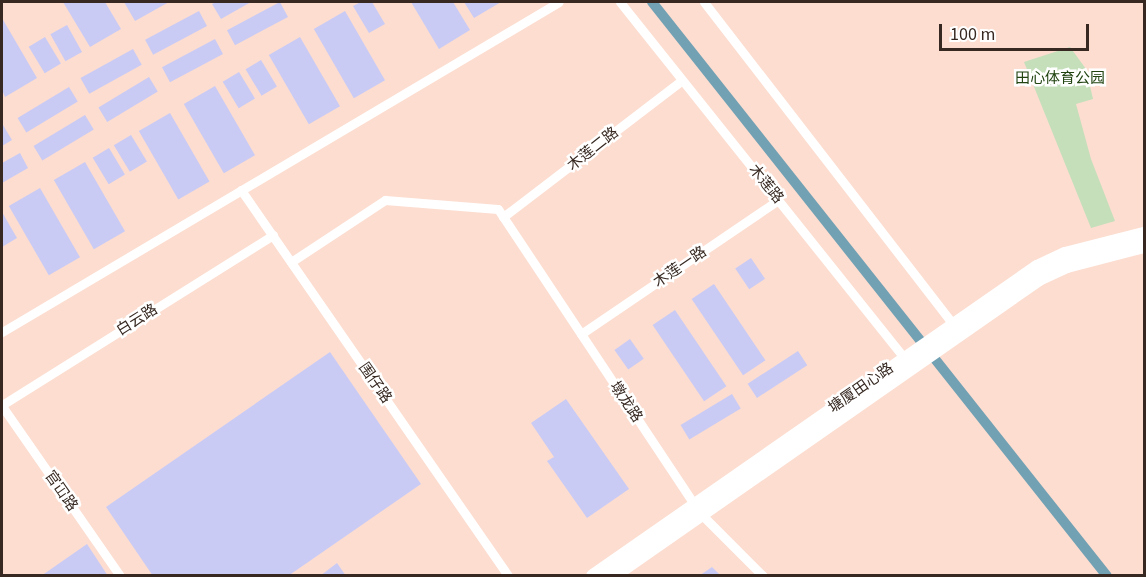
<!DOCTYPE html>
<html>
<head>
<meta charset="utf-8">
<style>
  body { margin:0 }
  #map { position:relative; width:1146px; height:577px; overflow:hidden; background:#fcddd0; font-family:"Source Sans 3","Noto Sans SC",sans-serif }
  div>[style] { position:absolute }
  .green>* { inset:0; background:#c5dfbb }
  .canal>* { height:10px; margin:-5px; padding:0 5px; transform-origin:5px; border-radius:5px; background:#72a1b4 }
  .building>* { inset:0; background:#cacbf5; transform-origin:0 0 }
  .minor>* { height:9px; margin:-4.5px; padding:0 4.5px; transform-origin:4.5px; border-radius:4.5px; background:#fff }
  .secondary>* { height:14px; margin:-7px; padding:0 7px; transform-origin:7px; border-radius:7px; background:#fff }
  span { translate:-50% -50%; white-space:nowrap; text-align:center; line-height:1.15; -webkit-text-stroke:5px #fff; paint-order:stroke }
  .park-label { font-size:15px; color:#214411 }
  .street-label { font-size:15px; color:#372922 }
  .frame { position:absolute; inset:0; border:3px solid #372922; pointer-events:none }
  .scale { position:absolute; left:939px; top:24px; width:150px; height:27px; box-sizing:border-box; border:3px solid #372922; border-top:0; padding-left:8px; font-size:18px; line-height:21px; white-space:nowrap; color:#372922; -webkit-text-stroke:4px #fff; paint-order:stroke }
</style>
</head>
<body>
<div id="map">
  <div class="green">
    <div style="clip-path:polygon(1070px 47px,1086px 69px,1093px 99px,1076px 104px,1091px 159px,1115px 221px,1091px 228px,1024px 62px)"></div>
  </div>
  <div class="canal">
    <div style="left:652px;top:2px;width:732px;rotate:51.6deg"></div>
  </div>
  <div class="building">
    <div style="clip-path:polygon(63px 2px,105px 2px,121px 29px,90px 47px)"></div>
    <div style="clip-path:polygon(124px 2px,169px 2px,135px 21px)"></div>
    <div style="clip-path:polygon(216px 2px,251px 2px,221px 19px,212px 4px)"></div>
    <div style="left:280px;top:2px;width:17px;height:60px;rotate:62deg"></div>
    <div style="clip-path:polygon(361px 2px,372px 2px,385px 24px,369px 33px,353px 6px)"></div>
    <div style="clip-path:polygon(411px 2px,453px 2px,470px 30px,439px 49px)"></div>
    <div style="clip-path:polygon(464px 2px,501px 2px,474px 18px)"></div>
    <div style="left:199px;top:11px;width:17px;height:61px;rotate:62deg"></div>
    <div style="left:345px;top:11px;width:80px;height:36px;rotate:60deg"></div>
    <div style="clip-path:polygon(2px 18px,37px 78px,5px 97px,2px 90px)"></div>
    <div style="left:67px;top:25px;width:31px;height:19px;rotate:61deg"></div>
    <div style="left:45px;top:37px;width:31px;height:19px;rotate:59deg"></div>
    <div style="left:300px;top:37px;width:80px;height:36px;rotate:60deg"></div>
    <div style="left:215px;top:39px;width:17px;height:60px;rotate:62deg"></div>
    <div style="left:133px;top:49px;width:18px;height:60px;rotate:61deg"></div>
    <div style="left:261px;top:60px;width:31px;height:18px;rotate:59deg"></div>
    <div style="left:239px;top:72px;width:31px;height:19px;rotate:59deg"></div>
    <div style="left:149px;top:77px;width:17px;height:59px;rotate:59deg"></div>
    <div style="left:215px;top:86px;width:80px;height:36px;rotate:60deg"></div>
    <div style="left:69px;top:87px;width:17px;height:60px;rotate:59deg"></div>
    <div style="left:170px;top:113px;width:79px;height:36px;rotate:60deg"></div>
    <div style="left:85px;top:115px;width:17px;height:60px;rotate:59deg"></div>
    <div style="clip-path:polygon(3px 125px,12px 140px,2px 146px,2px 126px)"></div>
    <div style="left:131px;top:135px;width:31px;height:20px;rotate:59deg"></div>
    <div style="left:109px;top:148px;width:31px;height:19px;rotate:59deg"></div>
    <div style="clip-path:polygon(20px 153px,28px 168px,2px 183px,2px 163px)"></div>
    <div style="left:85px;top:162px;width:80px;height:36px;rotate:60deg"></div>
    <div style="left:40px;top:188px;width:80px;height:36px;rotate:60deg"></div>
    <div style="clip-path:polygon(2px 212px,17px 238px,2px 247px)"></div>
    <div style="left:751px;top:258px;width:25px;height:19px;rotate:56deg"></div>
    <div style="left:714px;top:284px;width:92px;height:27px;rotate:56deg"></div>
    <div style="left:675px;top:310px;width:92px;height:27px;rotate:56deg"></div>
    <div style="left:630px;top:339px;width:24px;height:19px;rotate:55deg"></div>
    <div style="left:798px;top:351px;width:17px;height:60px;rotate:57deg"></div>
    <div style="clip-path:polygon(330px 352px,421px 484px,288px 576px,153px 576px,106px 507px)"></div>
    <div style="left:732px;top:394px;width:17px;height:60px;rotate:59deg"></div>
    <div style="clip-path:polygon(566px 399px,629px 489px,587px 518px,547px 461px,554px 457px,531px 423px)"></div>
    <div style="clip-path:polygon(87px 544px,108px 576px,41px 576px)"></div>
    <div style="clip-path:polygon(337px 563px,346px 576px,320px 576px)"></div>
    <div style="clip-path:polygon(712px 567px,721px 576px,699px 576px)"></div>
  </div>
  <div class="minor">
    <div style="left:620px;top:2px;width:462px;rotate:51.4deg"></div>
    <div style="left:704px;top:2px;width:412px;rotate:52.3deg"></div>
    <div style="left:241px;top:190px;width:469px;rotate:55.3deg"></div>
    <div style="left:503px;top:217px;width:225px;rotate:-37.4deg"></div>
    <div style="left:291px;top:262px;width:113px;rotate:-33.4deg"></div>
    <div style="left:385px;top:200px;width:113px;rotate:4.6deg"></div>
    <div style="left:498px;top:209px;width:366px;rotate:56.4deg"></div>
    <div style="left:701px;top:514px;width:88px;rotate:45deg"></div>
    <div style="left:2px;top:332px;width:647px;rotate:-30.65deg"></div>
    <div style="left:581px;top:334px;width:238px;rotate:-34.2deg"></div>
    <div style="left:2px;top:405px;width:320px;rotate:-32.1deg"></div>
    <div style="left:2px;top:406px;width:207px;rotate:55.2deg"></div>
  </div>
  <div class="secondary">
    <div style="left:593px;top:576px;width:541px;rotate:-34.84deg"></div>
    <div style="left:1037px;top:267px;width:31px;rotate:-25deg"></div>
    <div style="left:1065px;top:254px;width:81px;rotate:-14.2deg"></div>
    <div style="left:613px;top:576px;width:519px;rotate:-34.88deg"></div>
    <div style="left:1039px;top:279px;width:31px;rotate:-25deg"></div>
    <div style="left:1067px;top:266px;width:80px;rotate:-14.6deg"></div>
  </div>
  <div class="park-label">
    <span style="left:1060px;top:79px">田心体育公园</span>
  </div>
  <div class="street-label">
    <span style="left:593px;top:149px;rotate:-38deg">木莲二路</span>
    <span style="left:766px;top:184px;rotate:51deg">木莲路</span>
    <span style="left:680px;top:267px;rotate:-34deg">木莲一路</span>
    <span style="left:137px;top:320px;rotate:-32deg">白云路</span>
    <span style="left:375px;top:383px;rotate:55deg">围仔路</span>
    <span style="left:861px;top:388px;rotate:-35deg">塘厦田心路</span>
    <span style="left:626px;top:402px;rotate:56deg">墩龙路</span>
    <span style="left:61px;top:491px;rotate:55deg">官冚路</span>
  </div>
  <div class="frame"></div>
  <div class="scale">100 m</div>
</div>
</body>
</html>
